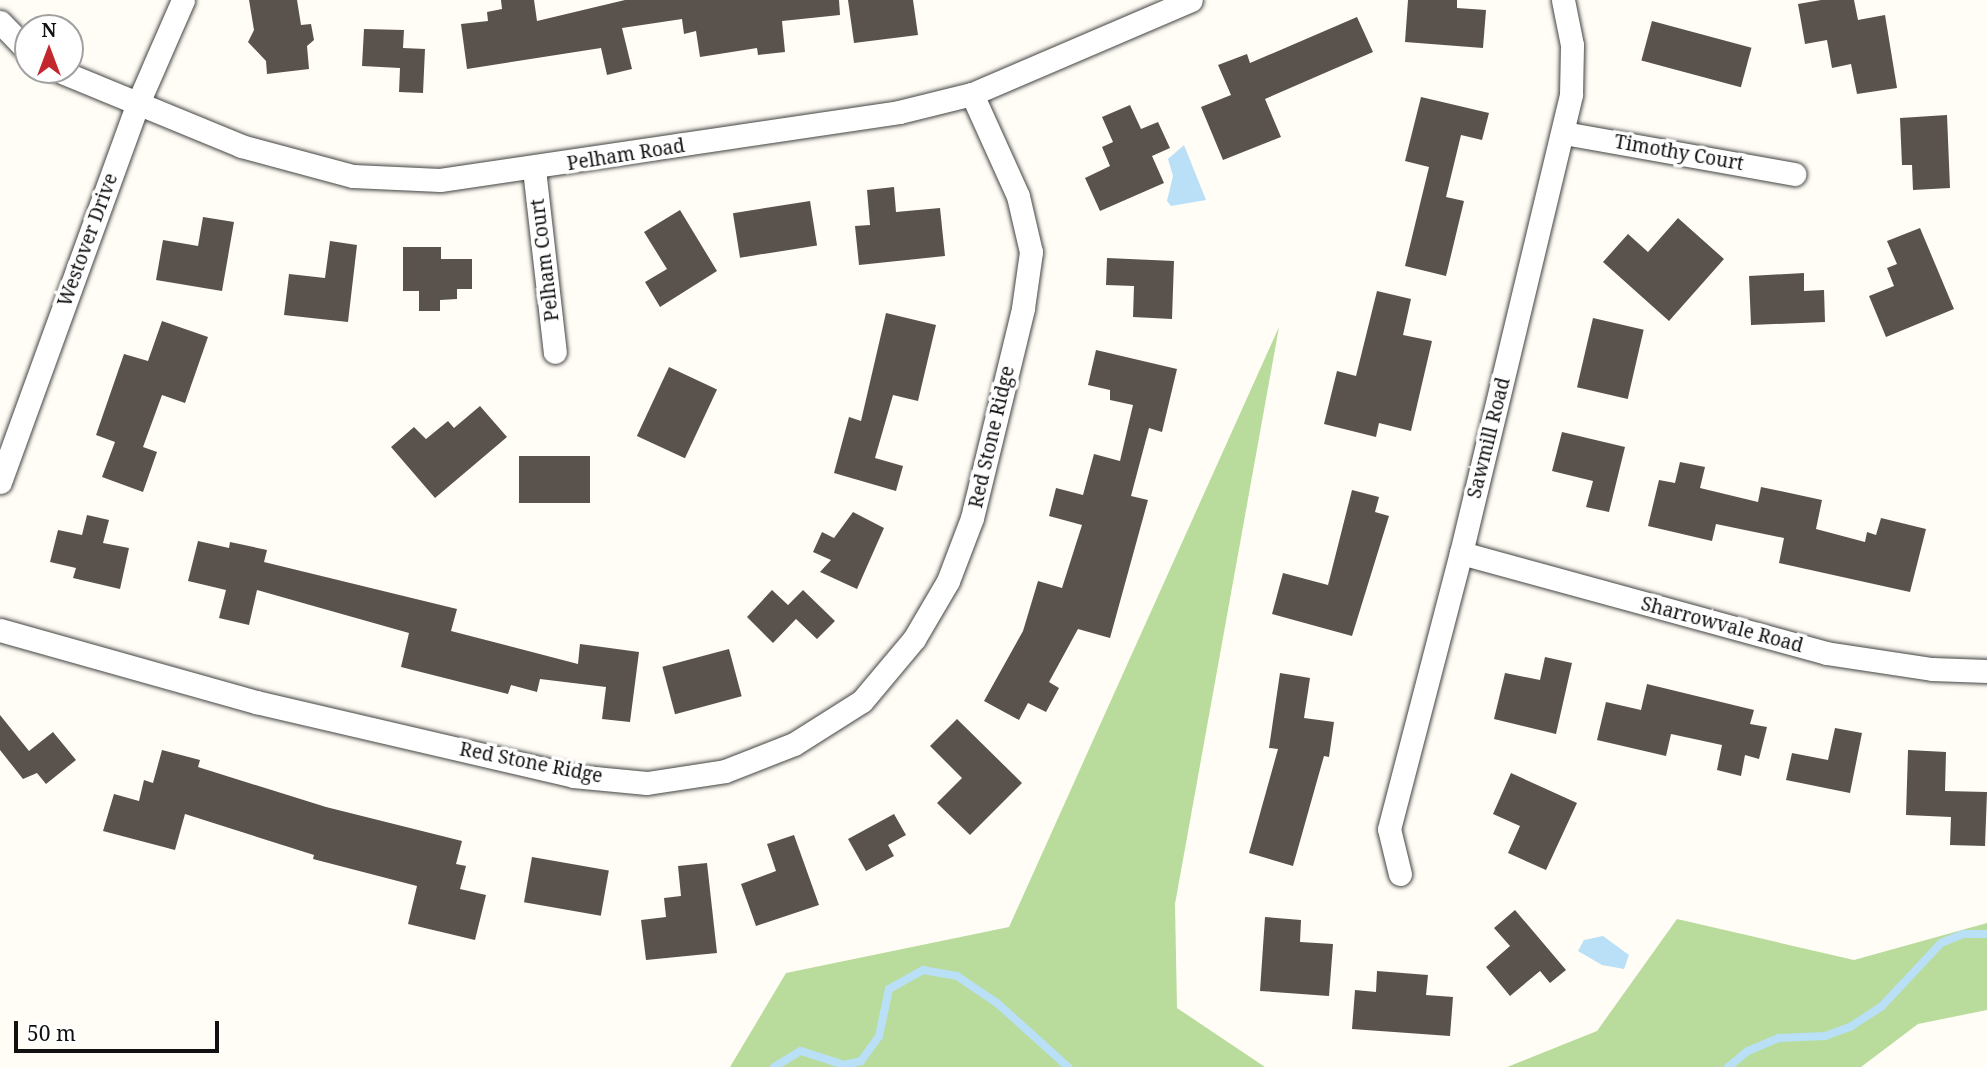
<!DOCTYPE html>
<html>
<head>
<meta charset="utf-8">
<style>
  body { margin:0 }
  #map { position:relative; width:1987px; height:1067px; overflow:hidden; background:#fffdf5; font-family:"Noto Serif",serif }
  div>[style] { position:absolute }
  .forest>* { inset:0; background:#b9dc9c }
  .water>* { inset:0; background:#b9e0f7 }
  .stream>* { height:8px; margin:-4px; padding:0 4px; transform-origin:4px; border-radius:4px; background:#b9e0f7 }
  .building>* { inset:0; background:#5a524d; transform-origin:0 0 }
  .roads { filter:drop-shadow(0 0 2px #444) drop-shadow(0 0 2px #444) }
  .minor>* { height:23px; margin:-11.5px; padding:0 11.5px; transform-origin:11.5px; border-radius:11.5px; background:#fff }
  span { translate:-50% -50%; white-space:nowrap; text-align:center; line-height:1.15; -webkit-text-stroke:7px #fff; paint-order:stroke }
  .street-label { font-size:19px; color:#111 }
  .north { position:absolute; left:14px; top:14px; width:70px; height:70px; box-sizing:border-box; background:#fff; border:2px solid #a0a0a0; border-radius:50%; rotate:0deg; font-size:19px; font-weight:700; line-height:28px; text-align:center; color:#111 }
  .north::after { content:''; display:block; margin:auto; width:24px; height:32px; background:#c4262e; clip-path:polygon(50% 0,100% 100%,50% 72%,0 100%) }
  .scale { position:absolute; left:14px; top:1021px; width:205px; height:32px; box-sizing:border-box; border:4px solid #111; border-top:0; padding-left:9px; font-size:21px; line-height:24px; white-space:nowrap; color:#111; -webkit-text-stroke:5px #fff; paint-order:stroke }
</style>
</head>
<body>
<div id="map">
  <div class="forest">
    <div style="clip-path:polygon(1279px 327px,1175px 904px,1177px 1008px,1265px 1067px,730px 1067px,786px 973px,1009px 927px)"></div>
    <div style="clip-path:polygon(1677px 919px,1854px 960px,1987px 923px,1987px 1010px,1918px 1024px,1861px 1067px,1507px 1067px,1597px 1031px)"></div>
  </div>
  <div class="water">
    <div style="clip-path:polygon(1184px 145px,1206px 200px,1171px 206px,1167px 201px,1173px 176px,1168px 159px)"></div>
    <div style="clip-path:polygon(1603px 936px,1629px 955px,1624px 969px,1602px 965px,1578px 951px,1584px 940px)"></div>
  </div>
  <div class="stream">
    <div style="left:774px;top:1067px;width:31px;rotate:-31deg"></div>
    <div style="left:801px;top:1051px;width:45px;rotate:18deg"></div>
    <div style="left:844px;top:1065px;width:17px;rotate:-13deg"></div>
    <div style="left:861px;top:1061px;width:31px;rotate:-54deg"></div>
    <div style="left:879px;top:1036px;width:48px;rotate:-78deg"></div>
    <div style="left:889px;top:989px;width:39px;rotate:-29deg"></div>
    <div style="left:923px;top:970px;width:35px;rotate:10deg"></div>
    <div style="left:957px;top:976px;width:48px;rotate:34deg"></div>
    <div style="left:997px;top:1003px;width:96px;rotate:42deg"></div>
    <div style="left:1728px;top:1067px;width:26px;rotate:-39deg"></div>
    <div style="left:1748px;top:1051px;width:34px;rotate:-23deg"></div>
    <div style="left:1779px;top:1038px;width:46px;rotate:-2.5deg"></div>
    <div style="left:1825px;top:1036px;width:27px;rotate:-20deg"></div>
    <div style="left:1850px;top:1027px;width:37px;rotate:-33deg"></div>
    <div style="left:1881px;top:1007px;width:88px;rotate:-46.8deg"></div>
    <div style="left:1941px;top:943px;width:24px;rotate:-22deg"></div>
    <div style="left:1963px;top:934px;width:24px"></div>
  </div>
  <div class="building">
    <div style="clip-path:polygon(249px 0,297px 0,301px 25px,311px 24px,314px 40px,307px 46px,309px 69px,267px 74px,266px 61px,248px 42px,254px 30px)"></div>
    <div style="clip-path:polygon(501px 0,534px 0,537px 21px,625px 0,839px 0,840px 15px,782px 21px,785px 52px,758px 55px,757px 48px,700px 57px,696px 31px,684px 34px,682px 19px,622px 28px,632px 69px,607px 75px,601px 48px,467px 69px,461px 24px,488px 21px,487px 12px,502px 9px)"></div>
    <div style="clip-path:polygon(848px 0,913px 0,918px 35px,854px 43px)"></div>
    <div style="clip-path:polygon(1408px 0,1457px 0,1457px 8px,1486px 10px,1483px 48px,1405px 42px)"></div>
    <div style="clip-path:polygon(1821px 0,1854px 0,1858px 20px,1885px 15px,1897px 88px,1857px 94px,1851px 64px,1832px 68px,1827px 40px,1805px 44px,1798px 4px)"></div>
    <div style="clip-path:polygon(1357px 17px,1373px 52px,1265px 99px,1281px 137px,1223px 160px,1201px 107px,1231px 95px,1218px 65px,1247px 54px,1250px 63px)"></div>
    <div style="left:1652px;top:21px;width:103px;height:41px;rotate:15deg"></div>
    <div style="clip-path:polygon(364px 29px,404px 30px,403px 48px,425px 49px,423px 93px,399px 92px,400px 68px,362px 66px)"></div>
    <div style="clip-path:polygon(1421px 97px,1489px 113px,1482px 140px,1461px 135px,1446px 197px,1464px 201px,1446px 276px,1405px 266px,1429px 167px,1405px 161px)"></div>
    <div style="clip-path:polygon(1130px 105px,1141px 129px,1158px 122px,1170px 148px,1152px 156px,1164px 183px,1100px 211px,1085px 178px,1110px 166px,1102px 147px,1113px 142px,1102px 117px)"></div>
    <div style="clip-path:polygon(1947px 115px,1950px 188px,1913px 190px,1912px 165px,1902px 165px,1900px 118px)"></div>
    <div style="clip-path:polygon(894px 187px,896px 212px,940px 208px,945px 256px,859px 265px,855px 226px,870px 225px,867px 190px)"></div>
    <div style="left:810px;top:201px;width:45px;height:78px;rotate:81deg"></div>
    <div style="clip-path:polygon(680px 210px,717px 271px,660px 307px,645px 282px,667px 269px,644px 232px)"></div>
    <div style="clip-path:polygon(203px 217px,234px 222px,222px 291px,156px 280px,163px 240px,198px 246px)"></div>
    <div style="clip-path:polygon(1678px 218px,1724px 259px,1669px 321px,1603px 262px,1628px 234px,1648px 252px)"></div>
    <div style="clip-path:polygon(1920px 228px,1954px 309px,1886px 337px,1869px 296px,1894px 286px,1887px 268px,1897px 264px,1887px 241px)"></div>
    <div style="clip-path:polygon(330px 241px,357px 245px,348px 322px,284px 315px,289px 274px,325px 278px)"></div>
    <div style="clip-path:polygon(403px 247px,441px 247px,441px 259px,472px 259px,472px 289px,457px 289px,457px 299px,440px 300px,440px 311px,419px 311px,419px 291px,403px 291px)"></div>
    <div style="clip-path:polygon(1107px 258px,1174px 261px,1172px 319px,1133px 317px,1134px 286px,1106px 285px)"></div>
    <div style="clip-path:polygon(1804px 273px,1804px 291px,1824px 290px,1825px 322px,1751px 325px,1749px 276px)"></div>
    <div style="clip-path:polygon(1377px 291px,1411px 299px,1403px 335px,1432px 341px,1411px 431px,1379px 423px,1376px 437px,1324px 424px,1337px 371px,1356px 376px)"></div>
    <div style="clip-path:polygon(886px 313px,936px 325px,918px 401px,893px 395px,875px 458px,903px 466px,896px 491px,834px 473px,849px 417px,861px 421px)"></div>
    <div style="left:1593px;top:318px;width:52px;height:71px;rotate:13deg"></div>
    <div style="clip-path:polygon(162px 321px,208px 337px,185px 403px,162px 395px,143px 447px,157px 452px,143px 492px,102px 477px,115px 442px,96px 435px,124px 354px,148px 361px)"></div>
    <div style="clip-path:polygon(1096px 350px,1177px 369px,1162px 432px,1149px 428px,1131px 496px,1148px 500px,1110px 638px,1078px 629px,1049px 682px,1059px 688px,1046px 712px,1028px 703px,1019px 720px,984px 701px,1023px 631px,1038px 581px,1062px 588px,1082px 525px,1049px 516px,1056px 488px,1083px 495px,1094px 454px,1120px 461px,1133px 405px,1110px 400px,1110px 390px,1088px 385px)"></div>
    <div style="left:669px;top:367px;width:53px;height:76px;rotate:25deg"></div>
    <div style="clip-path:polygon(480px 406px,507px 437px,435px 498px,391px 447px,414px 427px,426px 439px,448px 421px,454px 428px)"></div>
    <div style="clip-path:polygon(1562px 432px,1625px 447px,1609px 512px,1586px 507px,1593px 481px,1552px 471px)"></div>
    <div style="left:519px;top:456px;width:71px;height:47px"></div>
    <div style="clip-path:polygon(1680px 462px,1705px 467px,1700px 488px,1758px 502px,1761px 487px,1822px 500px,1816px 529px,1865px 542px,1867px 532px,1876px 535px,1881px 518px,1926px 529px,1910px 592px,1779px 563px,1784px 538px,1716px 524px,1712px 541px,1648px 526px,1659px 480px,1675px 483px)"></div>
    <div style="clip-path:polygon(1352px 490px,1379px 497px,1375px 512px,1389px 516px,1352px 636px,1272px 614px,1283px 573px,1328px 585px)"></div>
    <div style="clip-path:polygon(853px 512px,884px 528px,857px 589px,820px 572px,831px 560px,813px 552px,822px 532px,834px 538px)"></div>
    <div style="clip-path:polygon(87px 515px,109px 520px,103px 543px,129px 548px,120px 589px,73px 578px,76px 568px,50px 562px,58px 530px,82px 535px)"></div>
    <div style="clip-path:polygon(198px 541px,229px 548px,230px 542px,267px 550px,264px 562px,457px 609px,451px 631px,578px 664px,580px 644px,639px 652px,630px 722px,602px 719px,606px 687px,540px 679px,537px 692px,511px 685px,508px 694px,401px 667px,409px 633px,257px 590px,249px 625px,219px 618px,226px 590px,188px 581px)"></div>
    <div style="clip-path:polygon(772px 590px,788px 605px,803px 590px,835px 621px,817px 639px,796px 619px,773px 643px,747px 617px)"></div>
    <div style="left:729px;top:649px;width:49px;height:69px;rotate:75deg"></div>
    <div style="clip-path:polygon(1545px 657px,1572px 663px,1556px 734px,1494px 719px,1505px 673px,1540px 680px)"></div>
    <div style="clip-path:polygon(1280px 673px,1310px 678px,1304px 718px,1334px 722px,1329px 757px,1324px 756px,1293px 866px,1249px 853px,1278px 749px,1269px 748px)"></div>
    <div style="clip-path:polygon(1647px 684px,1754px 710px,1750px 724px,1767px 727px,1759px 759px,1745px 755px,1741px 776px,1717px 770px,1722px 745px,1671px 734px,1666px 756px,1597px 740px,1606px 702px,1641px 710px)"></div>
    <div style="clip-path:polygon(0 715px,29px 751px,53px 732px,76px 760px,46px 784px,37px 773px,23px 779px,0 750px)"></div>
    <div style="clip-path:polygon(957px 719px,1022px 783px,970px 835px,937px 803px,962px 778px,930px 746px)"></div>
    <div style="clip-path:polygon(1835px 728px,1862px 733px,1850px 793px,1786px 780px,1792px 753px,1828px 760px)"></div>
    <div style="clip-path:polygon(162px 750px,200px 760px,198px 767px,326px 807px,462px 841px,456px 864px,466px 866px,460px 889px,486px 895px,475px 940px,408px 924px,417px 886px,313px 859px,314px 855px,185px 814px,175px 850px,103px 831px,114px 794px,139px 801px,144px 780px,153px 783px)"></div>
    <div style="clip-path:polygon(1908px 750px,1946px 752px,1945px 791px,1987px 792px,1985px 846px,1950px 845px,1951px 817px,1906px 815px)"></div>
    <div style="clip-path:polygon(1511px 773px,1577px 803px,1546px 870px,1508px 853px,1520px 826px,1493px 814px)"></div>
    <div style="clip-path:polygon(894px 814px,906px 835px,888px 845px,894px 856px,866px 871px,848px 839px)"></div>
    <div style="clip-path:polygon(794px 835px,819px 905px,756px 926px,741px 884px,776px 871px,767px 844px)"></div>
    <div style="left:532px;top:857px;width:78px;height:46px;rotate:10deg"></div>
    <div style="clip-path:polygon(707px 863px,717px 953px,646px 960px,641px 920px,666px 917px,664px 898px,681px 896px,678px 866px)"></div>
    <div style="clip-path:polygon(1515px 910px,1566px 970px,1550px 983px,1540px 971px,1510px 996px,1486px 967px,1510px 946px,1494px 928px)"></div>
    <div style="clip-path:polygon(1265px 917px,1301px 920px,1300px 942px,1333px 944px,1329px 996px,1260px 991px)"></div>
    <div style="clip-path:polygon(1377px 971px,1428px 975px,1426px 995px,1453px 997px,1450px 1036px,1352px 1029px,1355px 990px,1376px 992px)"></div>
  </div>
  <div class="roads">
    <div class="minor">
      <div style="left:0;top:22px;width:40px;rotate:46deg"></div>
      <div style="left:57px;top:70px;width:199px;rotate:22.4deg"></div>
      <div style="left:241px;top:146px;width:116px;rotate:15deg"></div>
      <div style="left:353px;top:176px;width:87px;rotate:2.6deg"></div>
      <div style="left:440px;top:180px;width:464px;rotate:-8.4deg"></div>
      <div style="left:899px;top:112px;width:75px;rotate:-13.9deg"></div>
      <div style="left:972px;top:94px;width:238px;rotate:-23.2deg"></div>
      <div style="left:1564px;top:133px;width:234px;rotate:10.1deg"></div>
      <div style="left:534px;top:169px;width:184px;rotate:83.5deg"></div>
      <div style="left:0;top:482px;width:403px;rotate:-70deg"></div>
      <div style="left:138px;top:103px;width:112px;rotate:-66.4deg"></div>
      <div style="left:1461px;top:553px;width:378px;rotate:15.3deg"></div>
      <div style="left:1826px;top:653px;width:107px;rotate:8.6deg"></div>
      <div style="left:1932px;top:669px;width:55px;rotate:2.1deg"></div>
      <div style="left:0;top:630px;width:266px;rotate:15.7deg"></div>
      <div style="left:256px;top:702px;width:326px;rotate:13.1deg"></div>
      <div style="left:573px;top:776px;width:74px;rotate:5.4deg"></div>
      <div style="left:647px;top:783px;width:79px;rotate:-8.7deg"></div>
      <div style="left:725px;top:771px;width:74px;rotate:-21.4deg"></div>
      <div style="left:794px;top:744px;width:80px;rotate:-32.3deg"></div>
      <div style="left:862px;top:701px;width:81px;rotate:-50deg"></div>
      <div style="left:914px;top:639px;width:67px;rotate:-59.6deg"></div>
      <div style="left:948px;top:581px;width:67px;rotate:-69.1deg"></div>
      <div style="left:972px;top:518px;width:216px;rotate:-76.3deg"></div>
      <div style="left:1023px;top:308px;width:57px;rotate:-81.9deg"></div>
      <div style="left:1031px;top:252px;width:57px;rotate:-103.1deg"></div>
      <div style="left:1018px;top:196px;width:112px;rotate:-114.3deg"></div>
      <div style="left:1400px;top:874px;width:46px;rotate:-103.7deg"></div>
      <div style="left:1389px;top:829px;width:285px;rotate:-75.4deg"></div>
      <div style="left:1461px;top:553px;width:472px;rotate:-76.5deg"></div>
      <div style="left:1571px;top:94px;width:49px;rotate:-88.8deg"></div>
      <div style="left:1572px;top:45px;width:46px;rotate:-101.3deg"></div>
    </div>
  </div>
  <div class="street-label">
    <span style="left:1679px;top:153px;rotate:10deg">Timothy Court</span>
    <span style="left:626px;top:155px;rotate:-9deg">Pelham Road</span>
    <span style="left:88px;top:240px;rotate:-70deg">Westover Drive</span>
    <span style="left:545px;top:260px;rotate:-97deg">Pelham Court</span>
    <span style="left:992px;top:437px;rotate:-77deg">Red Stone Ridge</span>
    <span style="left:1489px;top:438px;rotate:-76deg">Sawmill Road</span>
    <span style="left:1722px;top:625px;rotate:15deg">Sharrowvale Road</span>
    <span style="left:531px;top:763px;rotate:11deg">Red Stone Ridge</span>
  </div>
  <div class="north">N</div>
  <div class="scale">50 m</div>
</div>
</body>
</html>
